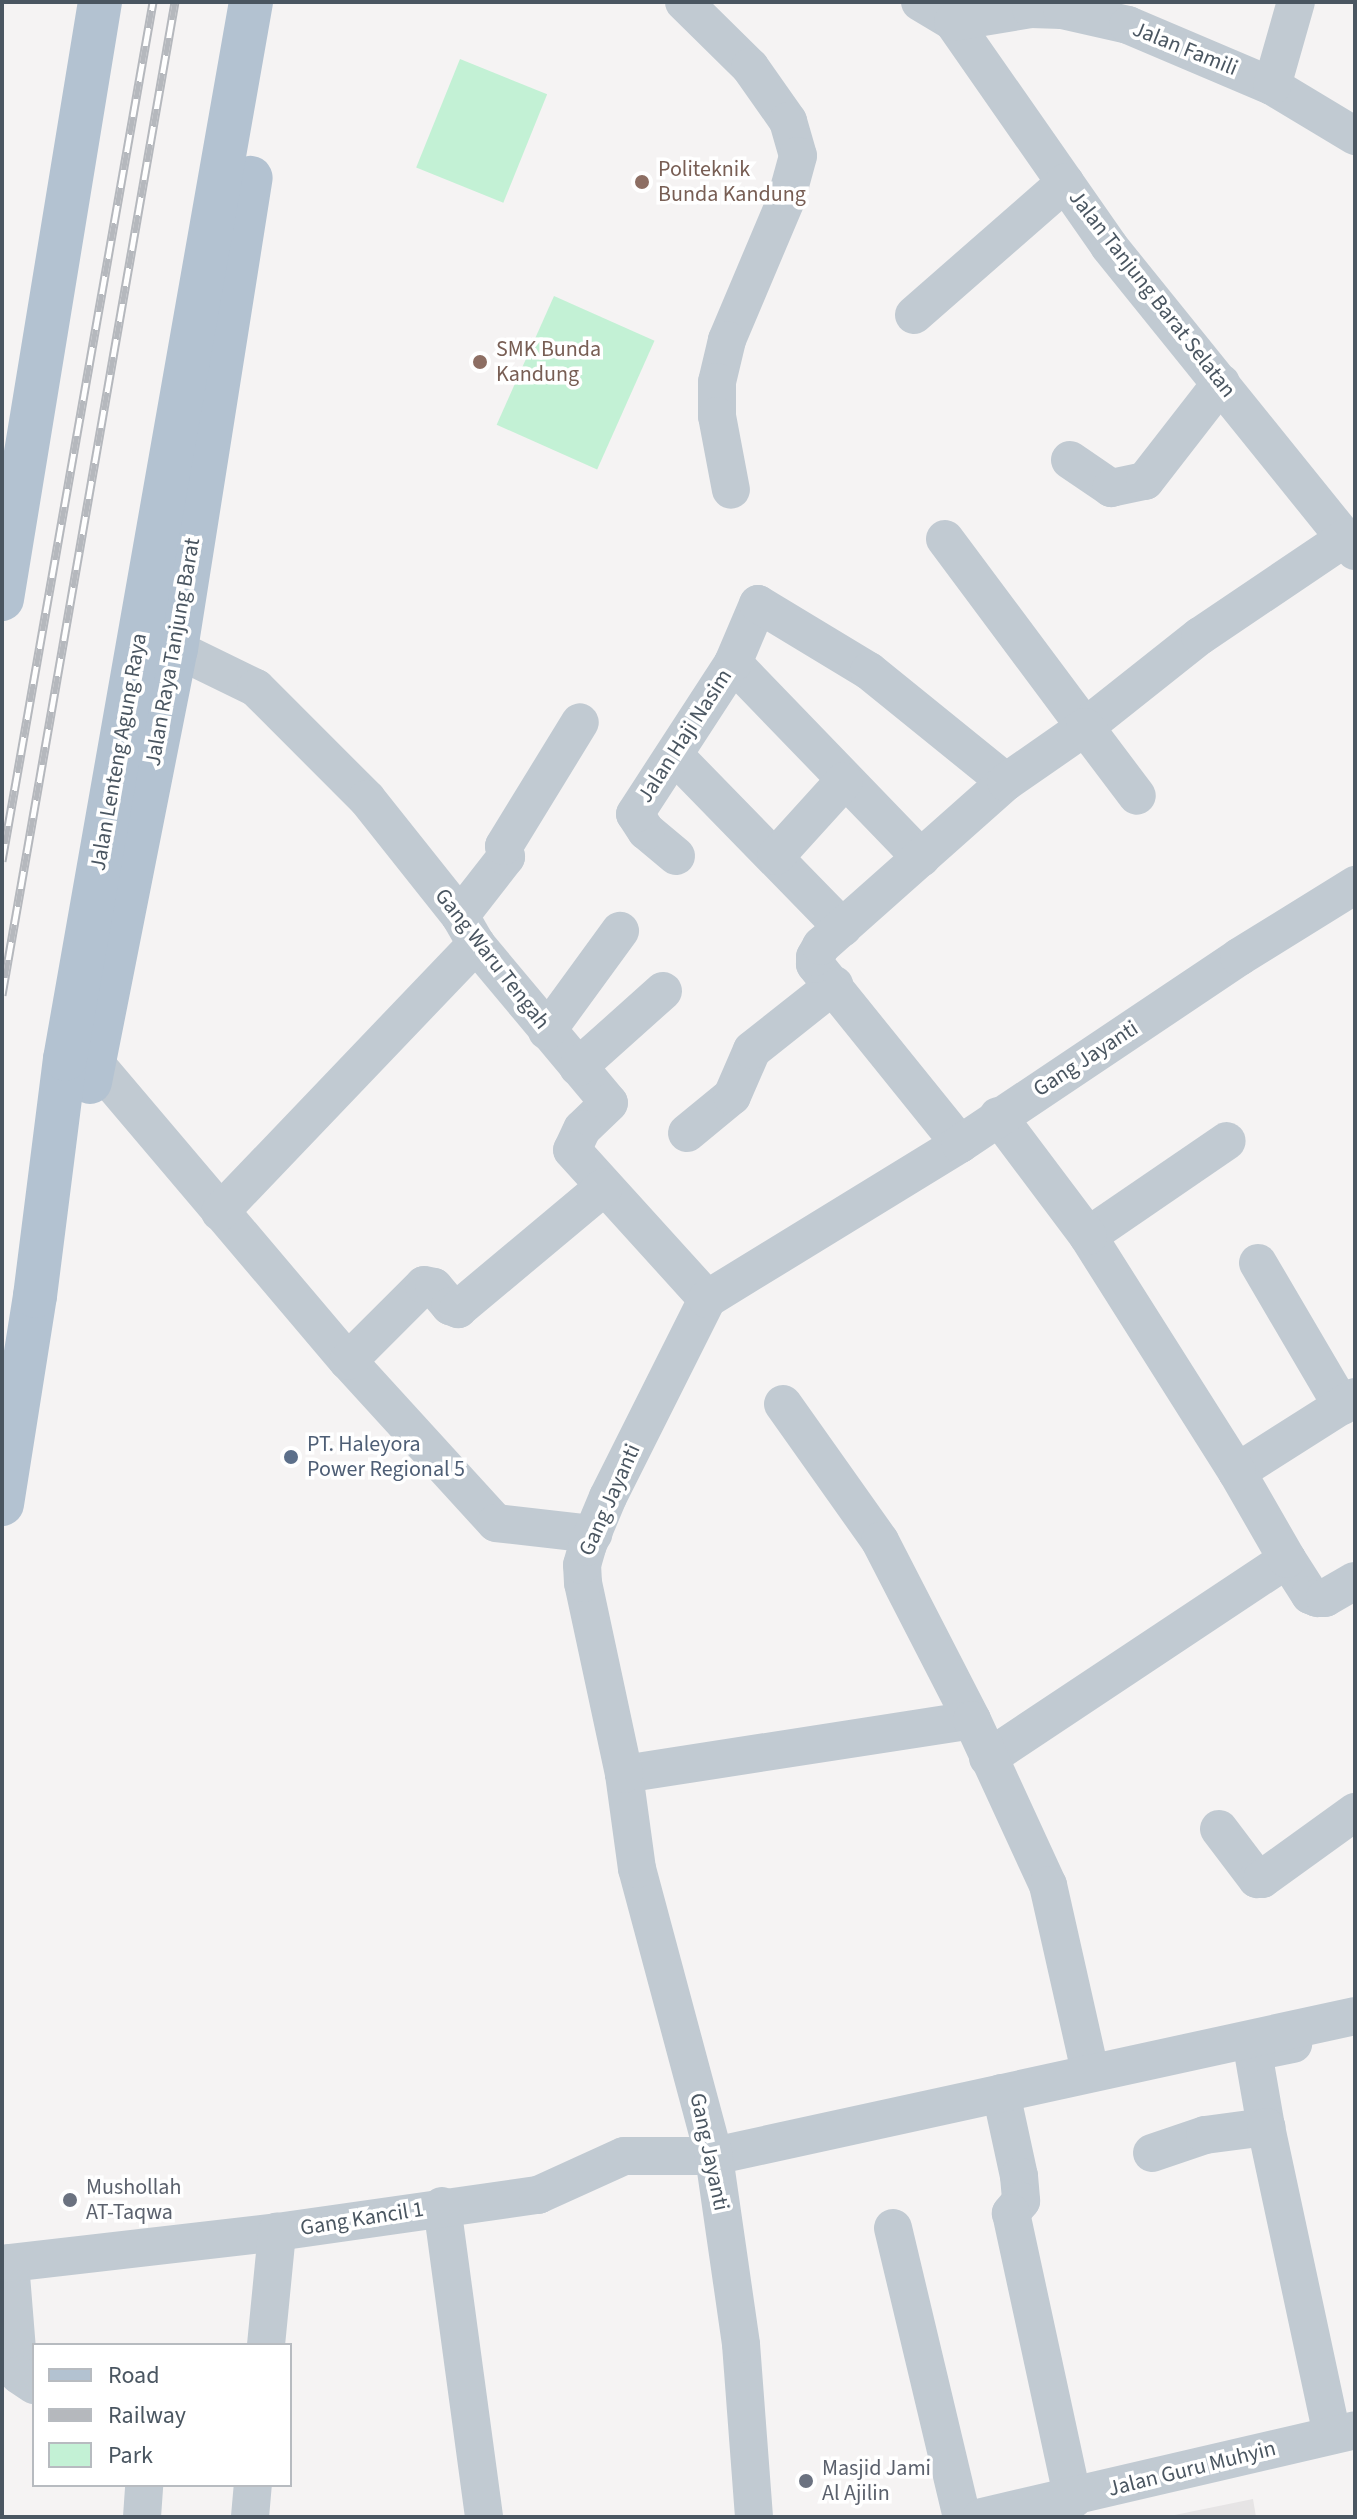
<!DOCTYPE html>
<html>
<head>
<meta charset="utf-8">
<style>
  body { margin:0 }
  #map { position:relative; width:1357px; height:2519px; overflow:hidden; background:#f5f3f3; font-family:"Source Sans 3",sans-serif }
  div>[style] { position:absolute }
  .education>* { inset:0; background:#e6e4e5 }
  .green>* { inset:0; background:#c3f1d5; transform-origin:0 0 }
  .minor>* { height:38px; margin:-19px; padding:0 19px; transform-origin:19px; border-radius:19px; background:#c1cad2 }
  .primary>* { height:44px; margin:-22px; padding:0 22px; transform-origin:22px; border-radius:22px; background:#b3c2d1 }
  .rail>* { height:9px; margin-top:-4.5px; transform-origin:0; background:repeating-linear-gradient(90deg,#fff 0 18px,#b5b8bd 0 36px); box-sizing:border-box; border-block:2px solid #b5b8bd }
  .dots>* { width:22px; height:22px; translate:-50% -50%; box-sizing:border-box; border:4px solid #fff; border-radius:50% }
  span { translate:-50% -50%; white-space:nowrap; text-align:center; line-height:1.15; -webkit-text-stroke:7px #fff; paint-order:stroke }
  .street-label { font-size:22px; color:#4a5661 }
  .education-label { font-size:22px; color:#785e54 }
  .left { translate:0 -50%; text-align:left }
  .service-label { font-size:22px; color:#4e5e75 }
  .worship-label { font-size:22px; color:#5b616d }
  .frame { position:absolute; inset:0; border:4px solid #4a5661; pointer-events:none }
  .legend { position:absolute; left:32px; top:2343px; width:260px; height:144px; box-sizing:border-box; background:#fff; border:2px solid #b7bbc0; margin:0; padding:10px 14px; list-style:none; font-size:24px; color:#4a5661 }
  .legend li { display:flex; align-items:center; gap:16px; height:40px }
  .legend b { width:40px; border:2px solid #b7bbc0 }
</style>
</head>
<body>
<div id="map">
  <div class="education">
    <div style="clip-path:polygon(1253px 2499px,1256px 2517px,1165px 2517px)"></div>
  </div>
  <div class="green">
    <div style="left:460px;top:59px;width:94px;height:117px;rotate:22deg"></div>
    <div style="left:554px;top:296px;width:110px;height:141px;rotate:24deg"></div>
  </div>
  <div class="minor">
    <div style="left:684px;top:2px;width:93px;rotate:44.6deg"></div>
    <div style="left:750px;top:67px;width:66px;rotate:54.9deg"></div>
    <div style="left:788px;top:121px;width:36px;rotate:74deg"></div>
    <div style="left:798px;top:156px;width:46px;rotate:105.3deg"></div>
    <div style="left:786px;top:200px;width:152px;rotate:112.9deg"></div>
    <div style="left:727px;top:340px;width:43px;rotate:103.4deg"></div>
    <div style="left:717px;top:382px;width:34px;rotate:90deg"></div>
    <div style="left:717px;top:416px;width:75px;rotate:79.3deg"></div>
    <div style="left:920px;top:2px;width:39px;rotate:31deg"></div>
    <div style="left:953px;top:22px;width:273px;rotate:55.1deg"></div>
    <div style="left:1109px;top:246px;width:392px;rotate:51.1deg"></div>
    <div style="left:953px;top:22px;width:79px;rotate:-9.5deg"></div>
    <div style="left:1031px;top:9px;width:31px;rotate:2deg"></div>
    <div style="left:1062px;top:10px;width:68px;rotate:12.8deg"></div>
    <div style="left:1128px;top:25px;width:156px;rotate:23deg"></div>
    <div style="left:1272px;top:86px;width:97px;rotate:31.1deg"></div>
    <div style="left:1272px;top:86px;width:87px;rotate:-74.1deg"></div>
    <div style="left:914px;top:315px;width:201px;rotate:-41.2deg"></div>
    <div style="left:1070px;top:460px;width:50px;rotate:34.3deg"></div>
    <div style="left:1111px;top:488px;width:35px;rotate:-12deg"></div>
    <div style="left:1145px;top:481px;width:124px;rotate:-52.2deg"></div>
    <div style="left:945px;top:539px;width:234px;rotate:53.3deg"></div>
    <div style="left:1085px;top:727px;width:147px;rotate:-38.4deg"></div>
    <div style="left:1200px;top:636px;width:177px;rotate:-34deg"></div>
    <div style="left:176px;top:649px;width:89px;rotate:26deg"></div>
    <div style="left:256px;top:688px;width:157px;rotate:45deg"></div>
    <div style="left:367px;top:799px;width:149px;rotate:51.5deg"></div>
    <div style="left:460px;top:916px;width:32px;rotate:60deg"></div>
    <div style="left:476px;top:944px;width:207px;rotate:50.1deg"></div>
    <div style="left:609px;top:1103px;width:37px;rotate:136deg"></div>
    <div style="left:582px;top:1129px;width:23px;rotate:115deg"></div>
    <div style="left:572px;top:1150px;width:201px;rotate:47.8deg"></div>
    <div style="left:733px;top:663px;width:271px;rotate:46deg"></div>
    <div style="left:675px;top:756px;width:240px;rotate:45.7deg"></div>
    <div style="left:676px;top:856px;width:39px;rotate:-140deg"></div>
    <div style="left:646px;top:831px;width:20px;rotate:-123deg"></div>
    <div style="left:635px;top:814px;width:180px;rotate:-57deg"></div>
    <div style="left:733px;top:663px;width:64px;rotate:-67deg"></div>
    <div style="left:758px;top:604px;width:130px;rotate:31.1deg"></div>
    <div style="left:869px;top:671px;width:176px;rotate:39deg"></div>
    <div style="left:776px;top:856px;width:101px;rotate:-47.8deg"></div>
    <div style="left:460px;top:916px;width:75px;rotate:-52.1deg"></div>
    <div style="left:506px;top:857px;width:11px;rotate:-100deg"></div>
    <div style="left:504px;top:846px;width:145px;rotate:-58.5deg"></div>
    <div style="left:547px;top:1031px;width:124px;rotate:-53.9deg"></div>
    <div style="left:95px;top:1063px;width:391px;rotate:49.7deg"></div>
    <div style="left:348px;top:1361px;width:219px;rotate:47.6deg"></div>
    <div style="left:496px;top:1523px;width:98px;rotate:6.5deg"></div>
    <div style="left:578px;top:1067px;width:114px;rotate:-41.8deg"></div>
    <div style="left:687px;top:1133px;width:58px;rotate:-39.4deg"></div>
    <div style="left:732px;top:1096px;width:50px;rotate:-66.5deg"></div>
    <div style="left:752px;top:1050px;width:105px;rotate:-38.4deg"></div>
    <div style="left:960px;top:1144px;width:231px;rotate:-128.9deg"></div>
    <div style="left:815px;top:964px;width:7px;rotate:-90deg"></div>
    <div style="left:815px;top:957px;width:13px;rotate:-61deg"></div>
    <div style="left:821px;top:946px;width:247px;rotate:-41.6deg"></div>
    <div style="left:1006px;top:782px;width:96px;rotate:-34.8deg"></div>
    <div style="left:1085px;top:727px;width:86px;rotate:53deg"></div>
    <div style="left:220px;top:1212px;width:371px;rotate:-46.3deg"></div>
    <div style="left:1088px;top:1236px;width:168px;rotate:-34.4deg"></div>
    <div style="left:1258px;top:1263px;width:166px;rotate:59.6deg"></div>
    <div style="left:348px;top:1361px;width:107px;rotate:-45deg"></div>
    <div style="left:424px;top:1285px;width:10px;rotate:11deg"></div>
    <div style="left:434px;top:1287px;width:25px;rotate:50deg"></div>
    <div style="left:450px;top:1306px;width:9px;rotate:21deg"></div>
    <div style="left:458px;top:1309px;width:190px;rotate:-39.9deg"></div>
    <div style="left:783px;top:1404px;width:168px;rotate:54.7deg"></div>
    <div style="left:880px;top:1541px;width:201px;rotate:62.8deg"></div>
    <div style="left:1237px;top:1472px;width:140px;rotate:-32.4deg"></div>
    <div style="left:1287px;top:1559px;width:43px;rotate:57.4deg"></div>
    <div style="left:1310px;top:1595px;width:8px;rotate:23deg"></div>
    <div style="left:1317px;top:1598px;width:8px"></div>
    <div style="left:1325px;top:1598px;width:34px;rotate:-30deg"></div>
    <div style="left:988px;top:1758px;width:359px;rotate:-33.6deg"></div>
    <div style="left:1287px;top:1559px;width:100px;rotate:-119.9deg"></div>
    <div style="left:1237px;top:1472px;width:279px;rotate:-122.3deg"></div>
    <div style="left:1088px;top:1236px;width:150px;rotate:-126.9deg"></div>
    <div style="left:624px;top:1774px;width:352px;rotate:-8.8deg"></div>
    <div style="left:972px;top:1720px;width:182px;rotate:65.3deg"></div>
    <div style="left:1048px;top:1885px;width:191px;rotate:77.3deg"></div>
    <div style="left:1219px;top:1829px;width:63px;rotate:52.8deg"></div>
    <div style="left:1257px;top:1879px;width:5px"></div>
    <div style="left:1262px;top:1879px;width:115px;rotate:-35.8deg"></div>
    <div style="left:1001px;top:2093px;width:85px;rotate:77.8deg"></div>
    <div style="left:1019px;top:2176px;width:25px;rotate:85deg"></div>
    <div style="left:1021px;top:2201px;width:16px;rotate:130deg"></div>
    <div style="left:1011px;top:2213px;width:293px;rotate:77.8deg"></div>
    <div style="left:1266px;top:2127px;width:76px;rotate:-99.8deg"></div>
    <div style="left:1253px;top:2052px;width:41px;rotate:-11.3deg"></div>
    <div style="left:1152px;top:2153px;width:56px;rotate:-18.8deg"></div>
    <div style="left:1205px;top:2135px;width:62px;rotate:-7.5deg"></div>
    <div style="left:1266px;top:2127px;width:315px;rotate:77.9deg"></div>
    <div style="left:442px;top:2206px;width:314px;rotate:82.3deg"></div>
    <div style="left:893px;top:2228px;width:297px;rotate:76.6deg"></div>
    <div style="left:10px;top:2263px;width:112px;rotate:85.4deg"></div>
    <div style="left:19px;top:2375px;width:18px;rotate:34deg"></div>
    <div style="left:2px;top:2264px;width:277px;rotate:-6.6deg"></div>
    <div style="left:277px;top:2232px;width:264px;rotate:-8.1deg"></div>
    <div style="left:538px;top:2195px;width:94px;rotate:-24.4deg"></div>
    <div style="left:624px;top:2156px;width:90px"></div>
    <div style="left:714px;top:2156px;width:656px;rotate:-12.32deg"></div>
    <div style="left:266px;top:2345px;width:114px;rotate:-84.4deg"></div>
    <div style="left:142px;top:2517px;width:32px;rotate:-86deg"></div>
    <div style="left:250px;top:2517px;width:32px;rotate:-85deg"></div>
    <div style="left:754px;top:2517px;width:173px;rotate:-94.3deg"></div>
    <div style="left:741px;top:2344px;width:190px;rotate:-98.2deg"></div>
    <div style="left:714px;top:2156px;width:297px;rotate:-105deg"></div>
    <div style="left:637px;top:1869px;width:96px;rotate:-97.8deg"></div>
    <div style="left:624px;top:1774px;width:195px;rotate:-102.1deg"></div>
    <div style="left:583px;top:1583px;width:18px;rotate:-93deg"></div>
    <div style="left:582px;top:1565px;width:19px;rotate:-74deg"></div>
    <div style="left:587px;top:1547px;width:54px;rotate:-67.2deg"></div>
    <div style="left:608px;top:1497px;width:221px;rotate:-63.4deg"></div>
    <div style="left:707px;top:1299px;width:297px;rotate:-31.5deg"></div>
    <div style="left:960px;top:1144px;width:336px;rotate:-33.8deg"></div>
    <div style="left:1239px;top:957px;width:137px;rotate:-31.8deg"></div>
    <div style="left:982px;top:2517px;width:383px;rotate:-13.1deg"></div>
  </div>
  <div class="primary">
    <div style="left:2px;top:599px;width:605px;rotate:-80.68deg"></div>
    <div style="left:90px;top:1082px;width:441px;rotate:-78.8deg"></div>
    <div style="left:176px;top:649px;width:477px;rotate:-81deg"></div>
    <div style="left:2px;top:1504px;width:211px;rotate:-81deg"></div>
    <div style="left:35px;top:1296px;width:239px;rotate:-82.8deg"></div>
    <div style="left:65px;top:1059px;width:1073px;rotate:-80.02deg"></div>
  </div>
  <div class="rail">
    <div style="left:2px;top:861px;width:872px;rotate:-80.03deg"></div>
    <div style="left:2px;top:995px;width:1008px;rotate:-80.12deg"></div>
  </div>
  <div class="dots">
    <div style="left:642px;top:182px;background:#8d6e63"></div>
    <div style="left:480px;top:362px;background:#8d6e63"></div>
    <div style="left:291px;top:1457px;background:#5c6f8a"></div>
    <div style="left:70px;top:2200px;background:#6b7280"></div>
    <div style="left:806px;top:2481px;background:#6b7280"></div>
  </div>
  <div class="street-label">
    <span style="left:1185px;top:49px;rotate:22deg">Jalan Famili</span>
    <span style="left:1152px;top:294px;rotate:52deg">Jalan Tanjung Barat Selatan</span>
    <span style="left:173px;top:652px;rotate:-80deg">Jalan Raya Tanjung Barat</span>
    <span style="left:685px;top:736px;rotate:-57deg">Jalan Haji Nasim</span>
    <span style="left:119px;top:752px;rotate:-80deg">Jalan Lenteng Agung Raya</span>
    <span style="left:492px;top:959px;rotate:52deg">Gang Waru Tengah</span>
    <span style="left:1086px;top:1059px;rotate:-33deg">Gang Jayanti</span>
    <span style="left:610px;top:1500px;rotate:-66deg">Gang Jayanti</span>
    <span style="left:709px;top:2152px;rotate:78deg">Gang Jayanti</span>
    <span style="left:362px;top:2219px;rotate:-9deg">Gang Kancil 1</span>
    <span style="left:1192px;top:2469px;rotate:-14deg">Jalan Guru Muhyin</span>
  </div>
  <div class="education-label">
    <span class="left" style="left:658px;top:182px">Politeknik<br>Bunda Kandung</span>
    <span class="left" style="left:496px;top:362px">SMK Bunda<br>Kandung</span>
  </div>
  <div class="service-label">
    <span class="left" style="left:307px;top:1457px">PT. Haleyora<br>Power Regional 5</span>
  </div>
  <div class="worship-label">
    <span class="left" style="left:86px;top:2200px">Mushollah<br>AT-Taqwa</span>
    <span class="left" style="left:822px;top:2481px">Masjid Jami<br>Al Ajilin</span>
  </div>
  <div class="frame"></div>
  <ul class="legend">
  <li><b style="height:10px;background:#b3c2d1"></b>Road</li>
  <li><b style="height:10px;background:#b5b8bd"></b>Railway</li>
  <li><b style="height:22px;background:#c3f1d5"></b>Park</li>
  </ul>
</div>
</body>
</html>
